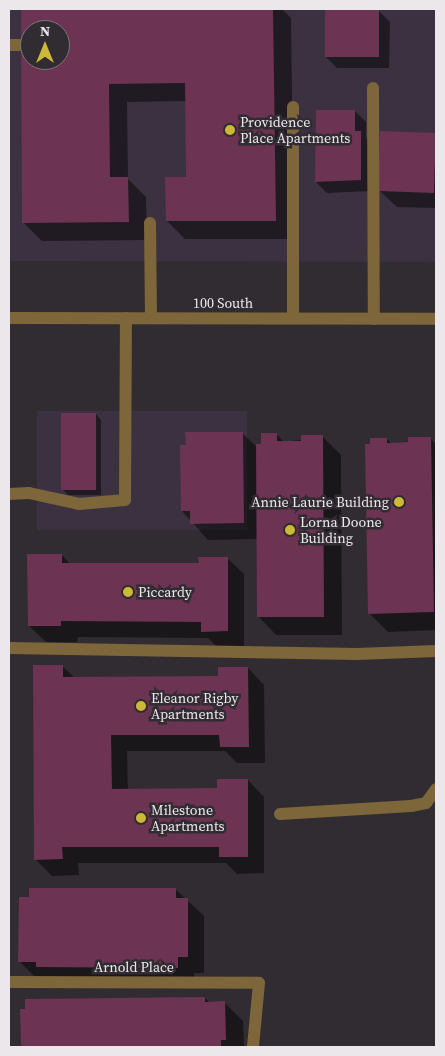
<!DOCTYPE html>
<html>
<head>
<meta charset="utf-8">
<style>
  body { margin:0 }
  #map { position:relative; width:445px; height:1056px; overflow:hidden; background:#312c32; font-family:"Source Serif 4",serif }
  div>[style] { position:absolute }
  .commercial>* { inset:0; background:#3c3140; transform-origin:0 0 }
  .shadow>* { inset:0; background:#0007 }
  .building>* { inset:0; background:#6c3353; transform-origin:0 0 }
  .minor>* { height:12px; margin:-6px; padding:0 6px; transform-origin:6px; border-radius:6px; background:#7e663b }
  .dots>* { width:14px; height:14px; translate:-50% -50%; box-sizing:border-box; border:2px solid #312c32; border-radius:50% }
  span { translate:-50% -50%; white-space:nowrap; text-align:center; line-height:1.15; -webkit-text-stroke:5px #312c32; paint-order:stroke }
  .poi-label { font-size:14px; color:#ebe7eb }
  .left { translate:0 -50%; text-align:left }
  .right { translate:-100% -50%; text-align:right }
  .street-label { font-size:14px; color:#ebe7eb }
  .frame { position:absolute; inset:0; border:10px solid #ebe7eb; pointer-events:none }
  .north { position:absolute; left:20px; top:20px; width:50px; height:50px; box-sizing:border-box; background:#312c32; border:1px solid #7b777c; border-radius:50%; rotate:0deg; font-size:14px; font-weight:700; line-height:20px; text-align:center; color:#ebe7eb }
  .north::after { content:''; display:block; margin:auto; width:18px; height:22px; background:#ceb837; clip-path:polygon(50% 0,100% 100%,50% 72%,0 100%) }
</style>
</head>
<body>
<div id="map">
  <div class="commercial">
    <div style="clip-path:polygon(evenodd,9px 9px,436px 9px,436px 262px,9px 261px,9px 9px,30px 30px,60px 30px,60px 60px,30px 60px,30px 30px)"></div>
    <div style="left:37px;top:411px;width:210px;height:119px"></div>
  </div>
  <div class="shadow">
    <div style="clip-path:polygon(evenodd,22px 9px,282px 9px,291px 18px,294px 239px,185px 239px,167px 221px,187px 178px,186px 101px,127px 102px,128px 179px,146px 197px,147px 240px,42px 241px,24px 223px,22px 9px,30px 30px,60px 30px,60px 60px,30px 60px,30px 30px)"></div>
    <div style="clip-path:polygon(379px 11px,390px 22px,389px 68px,337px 68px,326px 57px)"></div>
    <div style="clip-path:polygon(355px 111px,366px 122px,366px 138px,371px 143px,371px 191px,327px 193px,316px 182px)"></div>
    <div style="clip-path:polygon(381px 133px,436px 134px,436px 208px,397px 207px,380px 191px)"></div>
    <div style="clip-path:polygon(96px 414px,101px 420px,101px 495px,68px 495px,62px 489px)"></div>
    <div style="clip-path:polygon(242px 433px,258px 448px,277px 435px,284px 442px,323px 437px,341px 455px,342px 635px,276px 635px,258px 616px,258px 539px,208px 540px,182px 511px)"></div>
    <div style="clip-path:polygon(430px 438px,436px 444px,436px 630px,388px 632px,369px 613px,387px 439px,392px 444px)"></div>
    <div style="clip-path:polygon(62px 555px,71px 565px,200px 565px,227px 558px,244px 574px,244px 648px,218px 648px,208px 638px,78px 637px,77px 642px,46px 642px,29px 626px)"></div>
    <div style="clip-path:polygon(62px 666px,75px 678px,219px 677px,248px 668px,264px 685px,265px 763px,237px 763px,225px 751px,127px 751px,128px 790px,218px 790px,248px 780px,264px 797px,264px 873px,237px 874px,226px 863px,78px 863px,79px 875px,52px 876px,35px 859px)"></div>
    <div style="clip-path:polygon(175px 889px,204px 916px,204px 973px,194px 973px,194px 984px,36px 978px,20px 962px)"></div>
    <div style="clip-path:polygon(205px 998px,210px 1003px,225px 1003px,243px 1021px,244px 1047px,22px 1047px,22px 1010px)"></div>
  </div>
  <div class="building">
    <div style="clip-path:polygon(evenodd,21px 9px,273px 9px,276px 221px,166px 221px,165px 177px,186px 177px,185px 83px,109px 84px,110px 177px,128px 177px,129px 222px,22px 223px,21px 9px,30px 30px,60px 30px,60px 60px,30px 60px,30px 30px)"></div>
    <div style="left:325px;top:9px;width:54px;height:48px"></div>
    <div style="clip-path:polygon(316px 110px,355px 110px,355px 131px,361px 131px,361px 180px,315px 182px)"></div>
    <div style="left:380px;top:131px;width:56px;height:60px;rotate:2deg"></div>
    <div style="left:61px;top:413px;width:35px;height:77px"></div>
    <div style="clip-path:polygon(185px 432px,243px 432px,244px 523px,190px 524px,190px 511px,181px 511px,180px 445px,186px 445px)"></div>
    <div style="clip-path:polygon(261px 433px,277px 433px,277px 441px,301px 441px,301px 435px,323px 435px,324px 617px,257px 617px,256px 444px,261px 444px)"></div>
    <div style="clip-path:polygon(408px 437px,431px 437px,434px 612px,368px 614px,365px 444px,370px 444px,370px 438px,387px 438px,387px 443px,408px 442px)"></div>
    <div style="clip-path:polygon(27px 554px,62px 554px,62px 563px,199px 563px,198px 557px,228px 557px,228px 631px,201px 632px,201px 622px,61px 621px,61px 626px,28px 626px)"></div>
    <div style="clip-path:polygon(33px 665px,63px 665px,63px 677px,218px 676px,218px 667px,248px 667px,249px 747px,220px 747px,219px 735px,111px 735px,112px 789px,217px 788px,217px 779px,248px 779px,248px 857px,219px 857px,219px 847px,62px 847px,63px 859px,34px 860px)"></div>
    <div style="clip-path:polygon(29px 888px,176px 888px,176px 898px,188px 898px,188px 957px,178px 957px,178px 968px,36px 967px,36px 962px,18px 962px,19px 897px,29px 897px)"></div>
    <div style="clip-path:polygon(205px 997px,205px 1002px,225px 1001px,226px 1040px,221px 1040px,221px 1047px,21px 1047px,20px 1009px,25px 1009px,25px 999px)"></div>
  </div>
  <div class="minor">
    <div style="left:9px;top:45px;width:10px"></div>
    <div style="left:373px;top:88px;width:231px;rotate:89.8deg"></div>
    <div style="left:293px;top:107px;width:211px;rotate:90deg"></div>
    <div style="left:150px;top:223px;width:95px;rotate:89.4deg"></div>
    <div style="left:9px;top:318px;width:427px;rotate:0.1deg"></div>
    <div style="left:9px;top:494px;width:20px;rotate:-3deg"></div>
    <div style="left:29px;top:493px;width:51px;rotate:12.4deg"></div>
    <div style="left:79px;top:504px;width:46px;rotate:-5deg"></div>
    <div style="left:125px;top:500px;width:182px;rotate:-89.7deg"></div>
    <div style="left:9px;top:648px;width:348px;rotate:1deg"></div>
    <div style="left:357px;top:654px;width:79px;rotate:-2.2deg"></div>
    <div style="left:280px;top:814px;width:131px;rotate:-3.5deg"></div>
    <div style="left:411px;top:806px;width:15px;rotate:-11deg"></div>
    <div style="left:426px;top:803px;width:17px;rotate:-54deg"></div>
    <div style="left:9px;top:982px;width:250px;rotate:0.2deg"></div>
    <div style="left:259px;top:983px;width:64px;rotate:95.4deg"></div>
  </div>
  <div class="dots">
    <div style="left:230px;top:130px;background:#ceb837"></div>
    <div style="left:399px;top:502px;background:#ceb837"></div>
    <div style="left:290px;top:530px;background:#ceb837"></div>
    <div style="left:128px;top:592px;background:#ceb837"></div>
    <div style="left:141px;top:706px;background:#ceb837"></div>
    <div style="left:141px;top:818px;background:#ceb837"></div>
  </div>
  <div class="poi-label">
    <span class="left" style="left:240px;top:130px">Providence<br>Place Apartments</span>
    <span class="right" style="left:389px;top:502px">Annie Laurie Building</span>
    <span class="left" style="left:300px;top:530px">Lorna Doone<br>Building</span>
    <span class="left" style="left:138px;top:592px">Piccardy</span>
    <span class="left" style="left:151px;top:706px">Eleanor Rigby<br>Apartments</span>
    <span class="left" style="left:151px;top:818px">Milestone<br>Apartments</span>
  </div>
  <div class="street-label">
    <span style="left:223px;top:303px">100 South</span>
    <span style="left:134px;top:967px">Arnold Place</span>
  </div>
  <div class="frame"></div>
  <div class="north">N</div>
</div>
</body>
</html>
